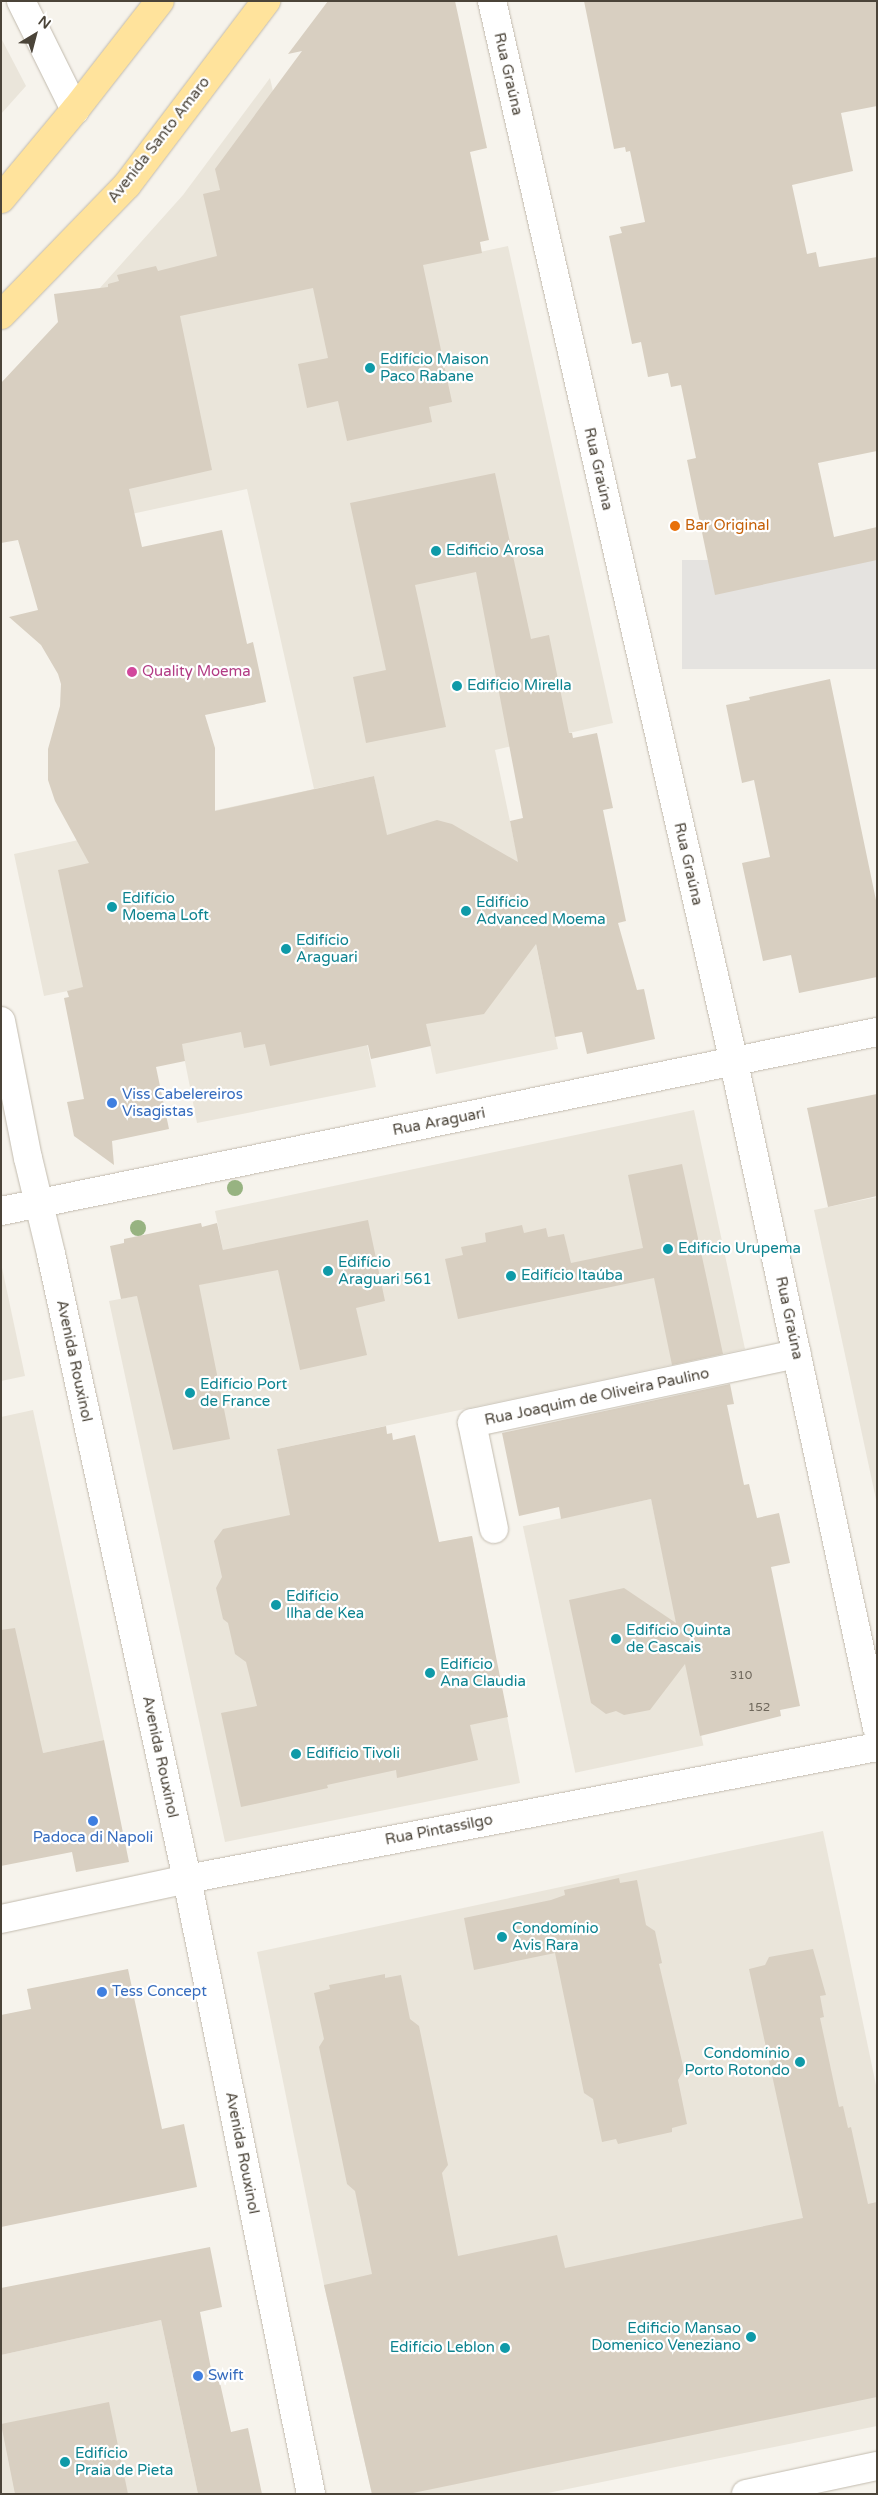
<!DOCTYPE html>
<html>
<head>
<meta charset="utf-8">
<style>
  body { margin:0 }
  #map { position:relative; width:878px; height:2495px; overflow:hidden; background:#f6f3ec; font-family:"Varela Round",sans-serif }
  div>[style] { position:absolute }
  .residential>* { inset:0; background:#eae5da; transform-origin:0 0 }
  .parking>* { inset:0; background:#e5e3e0; transform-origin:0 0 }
  .building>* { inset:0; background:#d8cfc1 }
  .roads { filter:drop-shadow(0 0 1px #c2bbae) drop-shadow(0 0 1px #c2bbae) }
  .street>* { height:28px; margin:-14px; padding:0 14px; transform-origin:14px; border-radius:14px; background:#fff }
  .primary>* { height:28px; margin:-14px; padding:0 14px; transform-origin:14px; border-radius:14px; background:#ffe39c }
  .trees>* { width:16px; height:16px; margin:-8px; border-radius:50%; background:#97b381 }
  .dots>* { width:14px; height:14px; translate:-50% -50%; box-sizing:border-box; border:2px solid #fff; border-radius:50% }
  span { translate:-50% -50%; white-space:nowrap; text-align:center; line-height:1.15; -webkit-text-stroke:4.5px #fff; paint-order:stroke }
  .number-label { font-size:12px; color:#6e675b }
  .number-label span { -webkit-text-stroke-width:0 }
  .street-label { font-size:15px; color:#4b4439 }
  .culture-label { font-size:15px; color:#0d838f }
  .left { translate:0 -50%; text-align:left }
  .right { translate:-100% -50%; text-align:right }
  .food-label { font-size:15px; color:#c56008 }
  .hotel-label { font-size:15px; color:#b23c85 }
  .shop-label { font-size:15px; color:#366cbe }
  .frame { position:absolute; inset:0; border:2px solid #4b4439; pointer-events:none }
  .north { position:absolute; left:10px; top:10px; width:50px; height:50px; -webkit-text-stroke:4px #fff; paint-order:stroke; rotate:37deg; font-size:14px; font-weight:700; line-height:20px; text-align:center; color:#4b4439 }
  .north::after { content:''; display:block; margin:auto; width:18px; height:22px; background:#4b4439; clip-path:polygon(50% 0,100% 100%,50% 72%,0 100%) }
</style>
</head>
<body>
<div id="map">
  <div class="residential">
    <div style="clip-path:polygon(1px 38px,26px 86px,1px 114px)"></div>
    <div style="clip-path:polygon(270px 78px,317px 287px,508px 246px,613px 723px,495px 750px,558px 1049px,436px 1074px,374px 776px,314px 789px,376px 1087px,197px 1123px,167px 970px,44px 996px,14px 854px,314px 789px,247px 489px,127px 515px,82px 308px,183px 195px)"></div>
    <div style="clip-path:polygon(694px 1110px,745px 1349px,277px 1449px,302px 1569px,472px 1536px,520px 1783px,225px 1842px,109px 1301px,229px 1279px,215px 1211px)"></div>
    <div style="clip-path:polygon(877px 1197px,877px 1504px,814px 1210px)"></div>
    <div style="clip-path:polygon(1px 1263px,25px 1376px,1px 1381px)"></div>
    <div style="clip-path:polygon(33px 1410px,104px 1740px,1px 1762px,1px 1417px)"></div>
    <div style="left:651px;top:1499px;width:252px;height:131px;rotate:78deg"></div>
    <div style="clip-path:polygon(823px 1831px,877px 2090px,877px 2426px,543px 2494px,372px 2494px,324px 2285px,257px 1952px)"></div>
    <div style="clip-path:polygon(161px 2320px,198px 2494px,1px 2494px,1px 2355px)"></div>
  </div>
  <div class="parking">
    <div style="left:877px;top:560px;width:109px;height:195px;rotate:90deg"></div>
  </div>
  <div class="building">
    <div style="clip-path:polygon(328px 1px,455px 1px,487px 148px,470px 152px,489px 240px,480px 242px,482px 253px,423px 265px,452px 402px,429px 407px,432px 422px,347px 441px,338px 401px,307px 408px,298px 364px,328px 358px,313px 288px,180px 316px,212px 470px,129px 489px,142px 547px,222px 530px,247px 644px,253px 642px,266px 702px,205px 715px,215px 748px,215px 811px,374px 776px,387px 835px,437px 820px,452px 824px,518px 862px,510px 821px,523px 818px,476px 572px,415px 585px,446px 727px,366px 743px,353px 677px,386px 670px,350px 503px,495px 473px,531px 639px,549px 635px,569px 733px,572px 733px,573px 738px,597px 733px,613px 808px,603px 810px,626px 921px,618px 923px,637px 990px,644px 989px,655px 1039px,587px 1054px,582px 1032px,555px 1037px,536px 944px,484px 1014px,426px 1024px,431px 1046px,371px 1059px,368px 1045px,270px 1066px,265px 1044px,244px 1048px,241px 1032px,182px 1044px,185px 1061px,156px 1067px,169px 1129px,112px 1141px,114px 1165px,74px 1136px,67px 1102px,84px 1099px,64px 998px,69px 997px,67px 991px,83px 987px,58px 870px,89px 863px,55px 801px,48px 780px,48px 749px,60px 706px,61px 684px,58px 674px,41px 645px,9px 617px,38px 610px,18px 540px,1px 543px,1px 383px,58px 322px,54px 294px,108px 287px,108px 284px,119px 281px,117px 275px,156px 266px,158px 271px,217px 256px,203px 194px,220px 190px,215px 169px,302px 51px,288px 54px)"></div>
    <div style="clip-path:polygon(584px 1px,877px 1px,877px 106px,841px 113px,853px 171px,792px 185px,807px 254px,816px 252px,819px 267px,877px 257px,877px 451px,818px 463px,834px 537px,877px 527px,877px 560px,715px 595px,687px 460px,696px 458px,681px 385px,671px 387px,668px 373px,648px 377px,641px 342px,632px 344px,609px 236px,622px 233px,620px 227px,645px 222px,630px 151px,626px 152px,625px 147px,614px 149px)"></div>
    <div style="clip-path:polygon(830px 679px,877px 905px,877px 977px,799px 993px,791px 955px,763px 961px,742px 863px,770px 857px,754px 780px,742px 783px,726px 705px,750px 700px,749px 697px)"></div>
    <div style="clip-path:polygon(877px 1094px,877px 1196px,828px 1207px,807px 1108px)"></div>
    <div style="clip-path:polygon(682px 1164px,723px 1354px,672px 1365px,654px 1278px,458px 1319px,445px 1259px,463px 1255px,461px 1247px,486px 1242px,485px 1233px,522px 1225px,524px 1233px,546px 1228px,548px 1237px,564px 1234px,571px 1263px,643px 1248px,628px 1175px)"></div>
    <div style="clip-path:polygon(368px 1220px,385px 1301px,356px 1308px,367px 1355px,300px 1370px,278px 1270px,199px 1285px,230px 1439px,173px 1450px,137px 1296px,121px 1299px,110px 1246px,124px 1243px,124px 1239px,201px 1223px,202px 1227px,217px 1223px,223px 1250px)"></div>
    <div style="clip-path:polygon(730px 1384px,734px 1404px,727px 1405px,744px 1485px,749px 1484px,757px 1518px,779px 1513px,785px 1540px,790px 1563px,771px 1567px,800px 1706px,780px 1710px,781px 1716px,700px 1736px,685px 1664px,650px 1710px,624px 1715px,616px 1711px,606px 1714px,591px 1703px,569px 1600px,624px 1588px,676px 1623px,651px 1499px,561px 1519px,559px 1507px,519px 1516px,502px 1433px)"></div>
    <div style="clip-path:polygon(386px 1426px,387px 1434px,392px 1433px,393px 1440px,415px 1435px,439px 1542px,472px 1536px,508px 1717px,470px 1725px,478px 1760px,397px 1778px,396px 1770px,327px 1785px,328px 1788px,241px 1807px,221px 1713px,257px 1706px,246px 1662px,235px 1654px,228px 1623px,223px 1619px,216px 1588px,222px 1577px,214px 1541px,223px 1529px,290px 1515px,277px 1449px)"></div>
    <div style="clip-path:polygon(15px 1628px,43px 1753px,104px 1740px,129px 1862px,76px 1872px,72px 1852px,1px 1866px,1px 1630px)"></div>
    <div style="clip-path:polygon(619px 1878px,620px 1883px,637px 1880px,646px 1925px,655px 1931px,662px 1963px,659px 1964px,684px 2070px,678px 2080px,687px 2124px,672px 2128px,672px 2132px,618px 2144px,616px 2139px,602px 2142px,593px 2099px,584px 2093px,555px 1953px,474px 1970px,464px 1918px,551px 1900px,565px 1895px,564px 1890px)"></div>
    <div style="clip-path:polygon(813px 1949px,826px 1995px,820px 1996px,824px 2017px,820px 2018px,839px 2107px,843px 2106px,848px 2128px,851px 2127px,868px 2204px,877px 2202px,877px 2397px,408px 2494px,372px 2494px,324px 2285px,372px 2274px,355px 2191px,347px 2184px,319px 2047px,324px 2039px,314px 1993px,330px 1989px,329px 1985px,385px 1974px,385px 1978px,401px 1975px,410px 2019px,419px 2026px,448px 2165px,442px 2173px,458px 2256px,557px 2235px,565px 2268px,803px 2218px,749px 1969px,765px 1965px,769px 1957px)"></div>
    <div style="clip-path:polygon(128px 1969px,162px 2129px,184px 2124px,197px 2187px,1px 2227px,1px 2015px,31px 2009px,27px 1989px)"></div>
    <div style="clip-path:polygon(210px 2247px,222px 2307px,200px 2312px,212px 2374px,218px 2374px,231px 2432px,248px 2428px,262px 2494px,198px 2494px,161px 2320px,1px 2355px,1px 2288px)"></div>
    <div style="clip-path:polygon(109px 2402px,128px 2494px,15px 2494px,1px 2424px)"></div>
  </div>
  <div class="roads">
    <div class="street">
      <div style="left:21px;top:1px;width:122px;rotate:63.6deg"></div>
      <div style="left:492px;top:1px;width:1089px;rotate:77.16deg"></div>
      <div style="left:734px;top:1063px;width:680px;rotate:77.86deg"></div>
      <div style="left:1px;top:1021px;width:140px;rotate:78.9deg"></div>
      <div style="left:28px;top:1158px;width:99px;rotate:76.5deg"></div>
      <div style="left:51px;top:1254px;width:640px;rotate:77.72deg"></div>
      <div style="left:187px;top:1879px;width:627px;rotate:78.6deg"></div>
      <div style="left:1px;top:1211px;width:894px;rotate:-11.55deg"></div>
      <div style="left:494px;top:1529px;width:108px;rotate:-101.7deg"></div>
      <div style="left:472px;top:1423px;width:332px;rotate:-12deg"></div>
      <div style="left:1px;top:1919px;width:190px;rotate:-12.1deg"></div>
      <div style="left:187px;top:1879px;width:703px;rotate:-10.83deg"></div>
      <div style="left:746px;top:2494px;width:134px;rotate:-12.1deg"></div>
    </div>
    <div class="primary">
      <div style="left:1px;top:199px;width:116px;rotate:-50.3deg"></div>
      <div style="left:75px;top:110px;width:138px;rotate:-52.1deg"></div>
      <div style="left:1px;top:315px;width:181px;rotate:-45.9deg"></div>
      <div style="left:127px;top:185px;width:231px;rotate:-52.9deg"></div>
    </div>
  </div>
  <div class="trees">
    <div style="left:235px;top:1188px"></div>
    <div style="left:138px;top:1228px"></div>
  </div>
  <div class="dots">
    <div style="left:370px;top:368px;background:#0f9aa8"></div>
    <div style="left:675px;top:526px;background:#e8710a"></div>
    <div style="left:436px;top:551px;background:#0f9aa8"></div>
    <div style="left:132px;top:672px;background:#d1479c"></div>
    <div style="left:457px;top:686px;background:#0f9aa8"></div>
    <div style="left:112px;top:907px;background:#0f9aa8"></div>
    <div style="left:466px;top:911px;background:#0f9aa8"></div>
    <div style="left:286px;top:949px;background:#0f9aa8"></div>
    <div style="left:112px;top:1103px;background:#3f7fe0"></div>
    <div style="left:668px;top:1249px;background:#0f9aa8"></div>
    <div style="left:328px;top:1271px;background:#0f9aa8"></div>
    <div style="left:511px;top:1276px;background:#0f9aa8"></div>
    <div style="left:190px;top:1393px;background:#0f9aa8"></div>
    <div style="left:276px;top:1605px;background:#0f9aa8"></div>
    <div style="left:616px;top:1639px;background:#0f9aa8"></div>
    <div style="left:430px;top:1673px;background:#0f9aa8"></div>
    <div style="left:296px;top:1754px;background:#0f9aa8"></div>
    <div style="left:93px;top:1821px;background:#3f7fe0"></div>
    <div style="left:502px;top:1937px;background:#0f9aa8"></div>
    <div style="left:102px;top:1992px;background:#3f7fe0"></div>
    <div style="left:800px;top:2062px;background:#0f9aa8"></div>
    <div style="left:751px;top:2337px;background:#0f9aa8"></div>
    <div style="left:505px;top:2348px;background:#0f9aa8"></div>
    <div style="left:198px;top:2376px;background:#3f7fe0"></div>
    <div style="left:65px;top:2462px;background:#0f9aa8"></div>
  </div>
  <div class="number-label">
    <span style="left:741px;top:1676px">310</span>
    <span style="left:759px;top:1708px">152</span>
  </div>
  <div class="street-label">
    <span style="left:508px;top:74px;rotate:77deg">Rua Graúna</span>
    <span style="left:159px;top:140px;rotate:-52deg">Avenida Santo Amaro</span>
    <span style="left:598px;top:469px;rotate:77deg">Rua Graúna</span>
    <span style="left:688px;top:864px;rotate:77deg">Rua Graúna</span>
    <span style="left:439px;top:1122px;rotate:-11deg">Rua Araguari</span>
    <span style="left:789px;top:1318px;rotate:78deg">Rua Graúna</span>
    <span style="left:74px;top:1361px;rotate:78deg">Avenida Rouxinol</span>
    <span style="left:597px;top:1397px;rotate:-12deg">Rua Joaquim de Oliveira Paulino</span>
    <span style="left:160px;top:1757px;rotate:78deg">Avenida Rouxinol</span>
    <span style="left:439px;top:1830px;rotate:-11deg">Rua Pintassilgo</span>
    <span style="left:242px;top:2153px;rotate:79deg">Avenida Rouxinol</span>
  </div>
  <div class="culture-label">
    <span class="left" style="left:380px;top:368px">Edifício Maison<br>Paco Rabane</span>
    <span class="left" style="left:446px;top:551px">Edificio Arosa</span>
    <span class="left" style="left:467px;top:686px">Edifício Mirella</span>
    <span class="left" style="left:122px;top:907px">Edifício<br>Moema Loft</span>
    <span class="left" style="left:476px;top:911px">Edifício<br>Advanced Moema</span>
    <span class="left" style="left:296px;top:949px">Edifício<br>Araguari</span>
    <span class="left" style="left:678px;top:1249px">Edifício Urupema</span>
    <span class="left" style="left:338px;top:1271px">Edifício<br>Araguari 561</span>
    <span class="left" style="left:521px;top:1276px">Edifício Itaúba</span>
    <span class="left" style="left:200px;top:1393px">Edifício Port<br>de France</span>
    <span class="left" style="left:286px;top:1605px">Edifício<br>Ilha de Kea</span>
    <span class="left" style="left:626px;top:1639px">Edifício Quinta<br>de Cascais</span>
    <span class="left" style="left:440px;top:1673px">Edifício<br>Ana Claudia</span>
    <span class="left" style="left:306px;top:1754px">Edifício Tivoli</span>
    <span class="left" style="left:512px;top:1937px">Condomínio<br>Avis Rara</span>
    <span class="right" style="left:790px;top:2062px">Condomínio<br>Porto Rotondo</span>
    <span class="right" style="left:741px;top:2337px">Edificio Mansao<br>Domenico Veneziano</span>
    <span class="right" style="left:495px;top:2348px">Edifício Leblon</span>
    <span class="left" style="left:75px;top:2462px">Edifício<br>Praia de Pieta</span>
  </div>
  <div class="food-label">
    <span class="left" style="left:685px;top:526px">Bar Original</span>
  </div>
  <div class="hotel-label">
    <span class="left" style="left:142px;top:672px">Quality Moema</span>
  </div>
  <div class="shop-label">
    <span class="left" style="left:122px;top:1103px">Viss Cabelereiros<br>Visagistas</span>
    <span style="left:93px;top:1838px">Padoca di Napoli</span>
    <span class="left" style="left:112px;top:1992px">Tess Concept</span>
    <span class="left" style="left:208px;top:2376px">Swift</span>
  </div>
  <div class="frame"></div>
  <div class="north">N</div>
</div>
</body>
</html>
